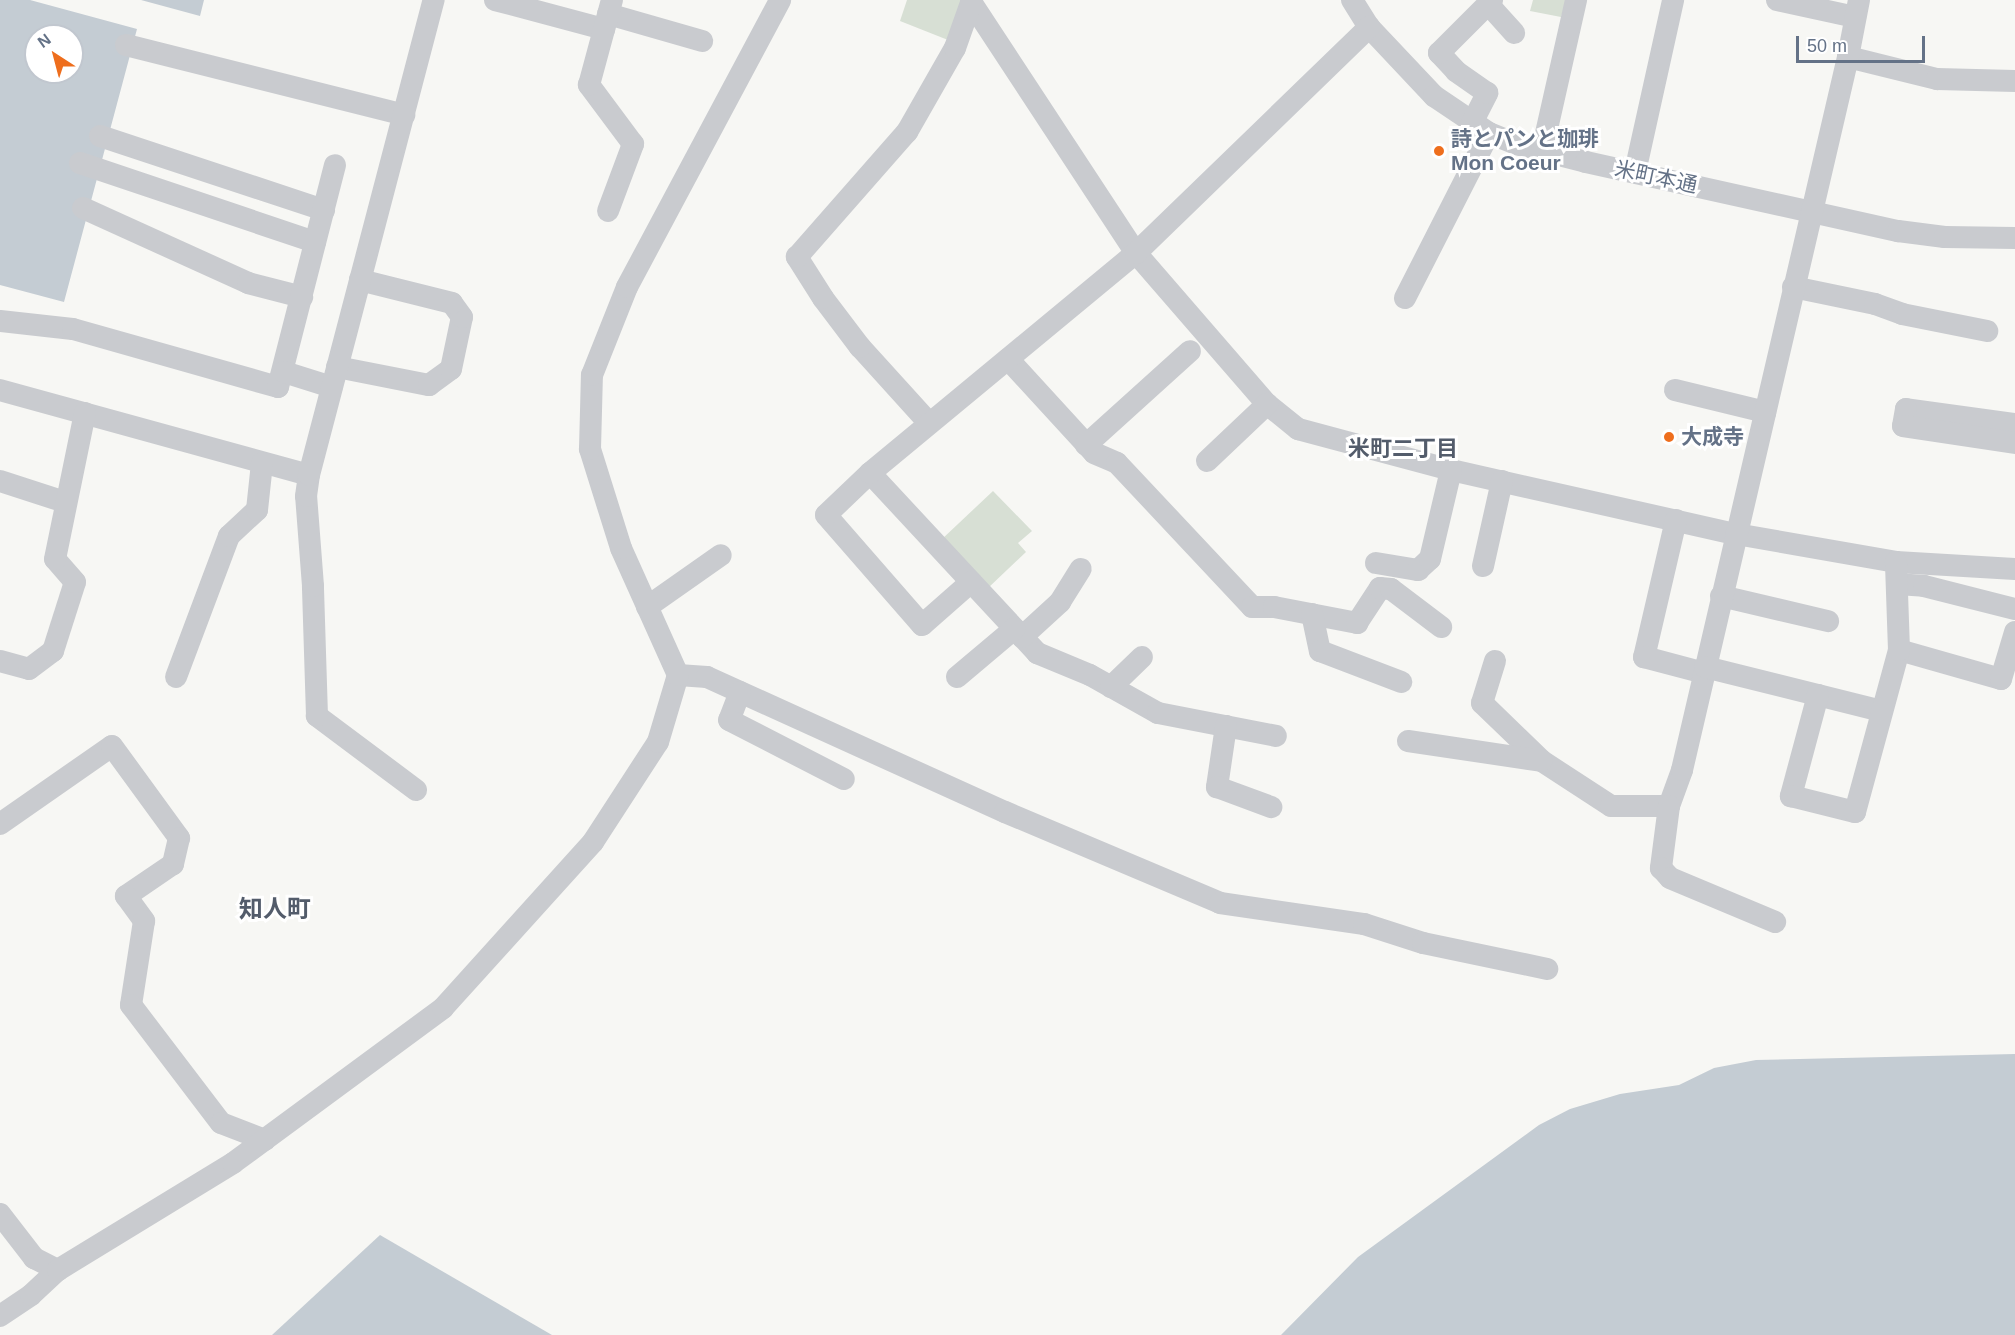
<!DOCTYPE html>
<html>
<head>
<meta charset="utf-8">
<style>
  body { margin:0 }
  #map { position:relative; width:2015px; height:1335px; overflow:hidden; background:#f7f7f4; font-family:Helvetica,"Noto Sans JP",sans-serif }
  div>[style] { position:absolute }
  .green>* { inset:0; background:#d7dfd4 }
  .water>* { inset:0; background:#c4ccd3 }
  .minor>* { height:22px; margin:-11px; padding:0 11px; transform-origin:11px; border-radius:11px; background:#c9cbcf }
  .dots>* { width:16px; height:16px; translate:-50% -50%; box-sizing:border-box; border:3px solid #fff; border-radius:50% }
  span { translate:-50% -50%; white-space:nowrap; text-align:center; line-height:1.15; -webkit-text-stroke:6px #fff; paint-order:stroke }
  .poi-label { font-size:21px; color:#647287; font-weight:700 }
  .left { translate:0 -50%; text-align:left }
  .street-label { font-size:21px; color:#647287 }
  .neighbourhood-label { font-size:22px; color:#535c6b; font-weight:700 }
  .quarter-label { font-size:24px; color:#535c6b; font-weight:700 }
  .north { position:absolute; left:24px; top:24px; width:60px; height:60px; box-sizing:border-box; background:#fff; border:2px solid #c1c7cf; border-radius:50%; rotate:324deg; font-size:16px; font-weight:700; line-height:24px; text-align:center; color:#647287 }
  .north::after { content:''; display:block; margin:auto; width:21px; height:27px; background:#ee6e1d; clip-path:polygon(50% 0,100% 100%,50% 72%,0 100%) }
  .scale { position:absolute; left:1796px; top:36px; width:129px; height:27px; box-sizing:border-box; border:3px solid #647287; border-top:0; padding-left:8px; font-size:18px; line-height:21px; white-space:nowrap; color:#647287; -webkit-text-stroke:4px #fff; paint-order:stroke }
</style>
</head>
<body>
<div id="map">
  <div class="green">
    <div style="clip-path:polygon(907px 0,965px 0,948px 40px,900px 21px)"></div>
    <div style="clip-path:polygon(1533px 0,1567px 0,1561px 17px,1530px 11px)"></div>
    <div style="clip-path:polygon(993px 491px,1032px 531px,1018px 543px,1026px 552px,987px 589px,941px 540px)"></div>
  </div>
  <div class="water">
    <div style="clip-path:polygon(evenodd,0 0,30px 0,137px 29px,64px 302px,0 285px,0 0,36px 36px,72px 36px,72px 72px,36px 72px,36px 36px)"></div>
    <div style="clip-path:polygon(141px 0,204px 0,200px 16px)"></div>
    <div style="clip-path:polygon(2015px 1054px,2015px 1335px,1281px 1335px,1358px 1257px,1539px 1125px,1570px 1109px,1620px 1094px,1679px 1085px,1714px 1068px,1756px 1060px)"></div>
    <div style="clip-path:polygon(380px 1235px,552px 1335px,272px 1335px)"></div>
  </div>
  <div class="minor">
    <div style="left:495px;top:0;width:113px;rotate:14.9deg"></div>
    <div style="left:1352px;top:0;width:32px;rotate:58deg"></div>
    <div style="left:1369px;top:27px;width:95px;rotate:46.7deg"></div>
    <div style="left:1434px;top:96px;width:66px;rotate:33.9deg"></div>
    <div style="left:1489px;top:133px;width:29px;rotate:22deg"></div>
    <div style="left:1516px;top:144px;width:72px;rotate:14.4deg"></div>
    <div style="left:1586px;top:162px;width:320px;rotate:12.5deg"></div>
    <div style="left:1898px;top:231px;width:47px;rotate:7.3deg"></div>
    <div style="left:1945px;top:237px;width:70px;rotate:0.8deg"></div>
    <div style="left:1777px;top:0;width:80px;rotate:12.3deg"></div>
    <div style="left:971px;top:2px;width:300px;rotate:56.7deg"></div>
    <div style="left:1136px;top:253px;width:200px;rotate:49.1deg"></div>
    <div style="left:1267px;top:404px;width:40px;rotate:39deg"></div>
    <div style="left:1298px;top:429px;width:158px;rotate:15deg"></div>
    <div style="left:1451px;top:470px;width:292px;rotate:12.7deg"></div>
    <div style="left:1736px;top:534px;width:162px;rotate:9.9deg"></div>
    <div style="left:1896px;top:562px;width:119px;rotate:3.4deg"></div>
    <div style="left:1488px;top:4px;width:39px;rotate:48deg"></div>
    <div style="left:608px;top:14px;width:98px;rotate:16deg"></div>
    <div style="left:126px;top:45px;width:287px;rotate:14.1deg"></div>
    <div style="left:1848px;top:57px;width:92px;rotate:13.9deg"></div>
    <div style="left:1937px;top:79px;width:78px;rotate:1.5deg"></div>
    <div style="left:1472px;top:123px;width:34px;rotate:-63deg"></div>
    <div style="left:1487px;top:93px;width:38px;rotate:-145deg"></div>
    <div style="left:1456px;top:71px;width:25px;rotate:-133deg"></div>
    <div style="left:1439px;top:53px;width:75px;rotate:-45deg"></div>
    <div style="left:100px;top:136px;width:236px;rotate:18.3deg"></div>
    <div style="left:1542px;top:151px;width:155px;rotate:-77.3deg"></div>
    <div style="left:80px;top:163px;width:248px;rotate:18.6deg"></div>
    <div style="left:1635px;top:172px;width:176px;rotate:-77.5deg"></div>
    <div style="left:83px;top:208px;width:181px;rotate:24.4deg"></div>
    <div style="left:248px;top:283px;width:56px;rotate:14.5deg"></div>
    <div style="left:608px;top:211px;width:72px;rotate:-69.5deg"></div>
    <div style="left:633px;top:144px;width:74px;rotate:-126.7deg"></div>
    <div style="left:589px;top:85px;width:88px;rotate:-74.9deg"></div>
    <div style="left:1793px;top:287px;width:84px;rotate:11.7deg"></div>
    <div style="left:1875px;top:304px;width:29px;rotate:20deg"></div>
    <div style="left:1902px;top:314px;width:87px;rotate:11.3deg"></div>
    <div style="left:1405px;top:298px;width:185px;rotate:-63deg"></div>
    <div style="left:0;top:321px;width:73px;rotate:6.3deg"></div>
    <div style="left:73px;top:329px;width:213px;rotate:15.8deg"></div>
    <div style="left:278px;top:387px;width:229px;rotate:-75.6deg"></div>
    <div style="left:1008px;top:359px;width:127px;rotate:47.5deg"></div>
    <div style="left:1094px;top:453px;width:25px;rotate:23deg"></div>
    <div style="left:1117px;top:463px;width:197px;rotate:46.8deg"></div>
    <div style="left:1252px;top:607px;width:22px"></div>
    <div style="left:1274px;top:607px;width:85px;rotate:10.9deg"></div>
    <div style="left:1357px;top:623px;width:42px;rotate:-56.7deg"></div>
    <div style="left:1380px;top:588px;width:11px;rotate:5deg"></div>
    <div style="left:1391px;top:589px;width:63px;rotate:37.2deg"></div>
    <div style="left:337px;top:367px;width:94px;rotate:11.1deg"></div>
    <div style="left:429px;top:385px;width:27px;rotate:-36deg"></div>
    <div style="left:451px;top:369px;width:53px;rotate:-78.1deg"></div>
    <div style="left:462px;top:317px;width:17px;rotate:-126deg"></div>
    <div style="left:452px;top:303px;width:95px;rotate:-166deg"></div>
    <div style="left:284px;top:372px;width:50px;rotate:17.4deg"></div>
    <div style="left:0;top:390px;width:320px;rotate:15.4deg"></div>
    <div style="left:1675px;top:390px;width:93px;rotate:13.7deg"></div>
    <div style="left:929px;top:423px;width:103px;rotate:-132.2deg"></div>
    <div style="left:860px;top:347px;width:61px;rotate:-127.1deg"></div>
    <div style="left:823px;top:298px;width:49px;rotate:-122.4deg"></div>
    <div style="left:797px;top:257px;width:167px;rotate:-48.7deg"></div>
    <div style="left:907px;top:132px;width:97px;rotate:-60.3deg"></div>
    <div style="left:955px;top:48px;width:51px;rotate:-70.5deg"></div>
    <div style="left:2015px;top:424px;width:110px;rotate:-172.2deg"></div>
    <div style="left:1906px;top:409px;width:17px;rotate:100deg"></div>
    <div style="left:1903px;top:426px;width:113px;rotate:8.6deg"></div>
    <div style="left:1086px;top:445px;width:140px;rotate:-42.1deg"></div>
    <div style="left:1207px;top:461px;width:83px;rotate:-43.5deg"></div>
    <div style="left:870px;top:473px;width:246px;rotate:47.1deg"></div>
    <div style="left:1037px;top:653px;width:57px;rotate:22.5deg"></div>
    <div style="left:1090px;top:675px;width:78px;rotate:29.2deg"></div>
    <div style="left:1158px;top:713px;width:120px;rotate:11deg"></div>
    <div style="left:0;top:481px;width:68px;rotate:17.9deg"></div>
    <div style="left:1676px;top:520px;width:141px;rotate:103.1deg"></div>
    <div style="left:1644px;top:657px;width:62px;rotate:14.9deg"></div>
    <div style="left:1376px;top:563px;width:43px;rotate:9.5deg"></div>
    <div style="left:1418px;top:570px;width:16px;rotate:-43deg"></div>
    <div style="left:1430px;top:559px;width:91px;rotate:-76.7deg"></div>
    <div style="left:1483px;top:566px;width:87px;rotate:-77.4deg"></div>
    <div style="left:971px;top:582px;width:65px;rotate:138.7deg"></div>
    <div style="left:922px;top:625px;width:146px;rotate:-131.1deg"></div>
    <div style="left:826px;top:515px;width:61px;rotate:-43.7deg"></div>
    <div style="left:870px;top:473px;width:345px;rotate:-39.6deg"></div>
    <div style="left:1136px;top:253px;width:325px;rotate:-44.1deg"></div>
    <div style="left:1897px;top:584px;width:27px;rotate:4deg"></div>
    <div style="left:1924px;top:586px;width:94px;rotate:14.2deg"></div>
    <div style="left:1721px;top:596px;width:110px;rotate:13.2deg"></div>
    <div style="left:647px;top:607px;width:90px;rotate:-35.1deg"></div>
    <div style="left:1312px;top:614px;width:38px;rotate:78deg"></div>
    <div style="left:1320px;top:651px;width:87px;rotate:20.9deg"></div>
    <div style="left:1022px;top:637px;width:52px;rotate:-42.6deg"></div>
    <div style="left:1060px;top:602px;width:39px;rotate:-58deg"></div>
    <div style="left:1899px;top:650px;width:106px;rotate:15.9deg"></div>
    <div style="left:2001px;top:679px;width:49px;rotate:-73.4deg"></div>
    <div style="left:0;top:661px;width:30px;rotate:15deg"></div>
    <div style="left:29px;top:669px;width:30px;rotate:-37deg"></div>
    <div style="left:53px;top:651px;width:72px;rotate:-72.3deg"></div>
    <div style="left:75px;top:582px;width:30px;rotate:-131deg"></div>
    <div style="left:55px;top:559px;width:149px;rotate:-78.4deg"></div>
    <div style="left:1495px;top:661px;width:44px;rotate:107.2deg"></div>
    <div style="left:1482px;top:703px;width:83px;rotate:44deg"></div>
    <div style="left:1542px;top:761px;width:82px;rotate:33.1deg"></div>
    <div style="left:1611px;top:806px;width:58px"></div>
    <div style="left:1669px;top:806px;width:38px;rotate:-70deg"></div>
    <div style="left:1682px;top:770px;width:732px;rotate:-76.89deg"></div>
    <div style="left:1848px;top:57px;width:58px;rotate:-79.1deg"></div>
    <div style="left:1705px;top:667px;width:182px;rotate:14deg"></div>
    <div style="left:678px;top:675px;width:29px;rotate:4deg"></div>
    <div style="left:707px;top:677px;width:327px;rotate:24.4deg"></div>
    <div style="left:1005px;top:812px;width:233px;rotate:22.9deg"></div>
    <div style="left:1220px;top:903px;width:146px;rotate:8.3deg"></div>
    <div style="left:1364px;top:924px;width:62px;rotate:17.9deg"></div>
    <div style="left:1423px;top:943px;width:127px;rotate:11.8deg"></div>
    <div style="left:176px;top:677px;width:151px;rotate:-69.4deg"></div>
    <div style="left:229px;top:536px;width:38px;rotate:-43deg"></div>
    <div style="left:257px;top:510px;width:47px;rotate:-83.9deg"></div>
    <div style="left:957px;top:677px;width:75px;rotate:-40.1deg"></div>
    <div style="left:1111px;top:687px;width:43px;rotate:-44.1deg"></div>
    <div style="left:740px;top:692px;width:30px;rotate:111deg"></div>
    <div style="left:729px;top:720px;width:129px;rotate:27.2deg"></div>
    <div style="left:1818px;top:695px;width:105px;rotate:105deg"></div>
    <div style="left:1791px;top:796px;width:66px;rotate:14deg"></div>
    <div style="left:1855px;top:812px;width:168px;rotate:-74.8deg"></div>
    <div style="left:1899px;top:650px;width:88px;rotate:-92deg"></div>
    <div style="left:1226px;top:726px;width:62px;rotate:98.4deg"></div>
    <div style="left:1217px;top:787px;width:58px;rotate:20.3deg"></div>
    <div style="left:1408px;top:741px;width:135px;rotate:8.5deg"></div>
    <div style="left:416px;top:790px;width:124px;rotate:-143.2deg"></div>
    <div style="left:317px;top:716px;width:130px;rotate:-91.8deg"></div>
    <div style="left:313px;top:586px;width:90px;rotate:-94.4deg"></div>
    <div style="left:306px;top:496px;width:21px;rotate:-82deg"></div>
    <div style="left:309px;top:475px;width:491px;rotate:-75.3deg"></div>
    <div style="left:1669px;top:806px;width:63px;rotate:97.4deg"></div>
    <div style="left:1661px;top:868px;width:13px;rotate:48deg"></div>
    <div style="left:1670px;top:878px;width:114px;rotate:22.7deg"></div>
    <div style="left:0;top:824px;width:136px;rotate:-34.9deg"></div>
    <div style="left:112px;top:746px;width:114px;rotate:53.9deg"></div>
    <div style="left:179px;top:838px;width:27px;rotate:103deg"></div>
    <div style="left:173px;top:864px;width:57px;rotate:145.8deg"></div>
    <div style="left:126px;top:896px;width:31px;rotate:54deg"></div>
    <div style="left:144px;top:921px;width:85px;rotate:98.8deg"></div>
    <div style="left:131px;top:1005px;width:148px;rotate:52.7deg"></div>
    <div style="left:221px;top:1123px;width:47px;rotate:21.1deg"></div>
    <div style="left:0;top:1214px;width:56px;rotate:52.3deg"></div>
    <div style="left:34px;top:1258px;width:27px;rotate:27deg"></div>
    <div style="left:0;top:1316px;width:37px;rotate:-34deg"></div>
    <div style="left:31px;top:1295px;width:37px;rotate:-43deg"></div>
    <div style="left:58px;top:1270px;width:205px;rotate:-31.4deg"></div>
    <div style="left:233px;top:1163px;width:261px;rotate:-36.4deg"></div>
    <div style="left:443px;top:1008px;width:224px;rotate:-47.9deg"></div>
    <div style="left:593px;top:842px;width:119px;rotate:-57deg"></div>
    <div style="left:658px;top:742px;width:70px;rotate:-73.4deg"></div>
    <div style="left:678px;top:675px;width:139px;rotate:-114.2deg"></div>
    <div style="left:621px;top:548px;width:104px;rotate:-107.4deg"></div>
    <div style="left:590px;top:449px;width:74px;rotate:-88.5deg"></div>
    <div style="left:592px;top:375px;width:95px;rotate:-68.3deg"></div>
    <div style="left:627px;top:287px;width:325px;rotate:-61.9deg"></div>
  </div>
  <div class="dots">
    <div style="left:1439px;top:151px;background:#ee6e1d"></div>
    <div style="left:1669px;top:437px;background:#ee6e1d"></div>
  </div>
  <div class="poi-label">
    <span class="left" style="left:1451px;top:151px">詩とパンと珈琲<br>Mon Coeur</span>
    <span class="left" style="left:1681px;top:437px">大成寺</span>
  </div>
  <div class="street-label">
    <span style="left:1656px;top:177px;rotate:12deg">米町本通</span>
  </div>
  <div class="neighbourhood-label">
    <span style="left:1403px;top:449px">米町二丁目</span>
  </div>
  <div class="quarter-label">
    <span style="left:275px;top:909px">知人町</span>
  </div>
  <div class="north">N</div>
  <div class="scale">50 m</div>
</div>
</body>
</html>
